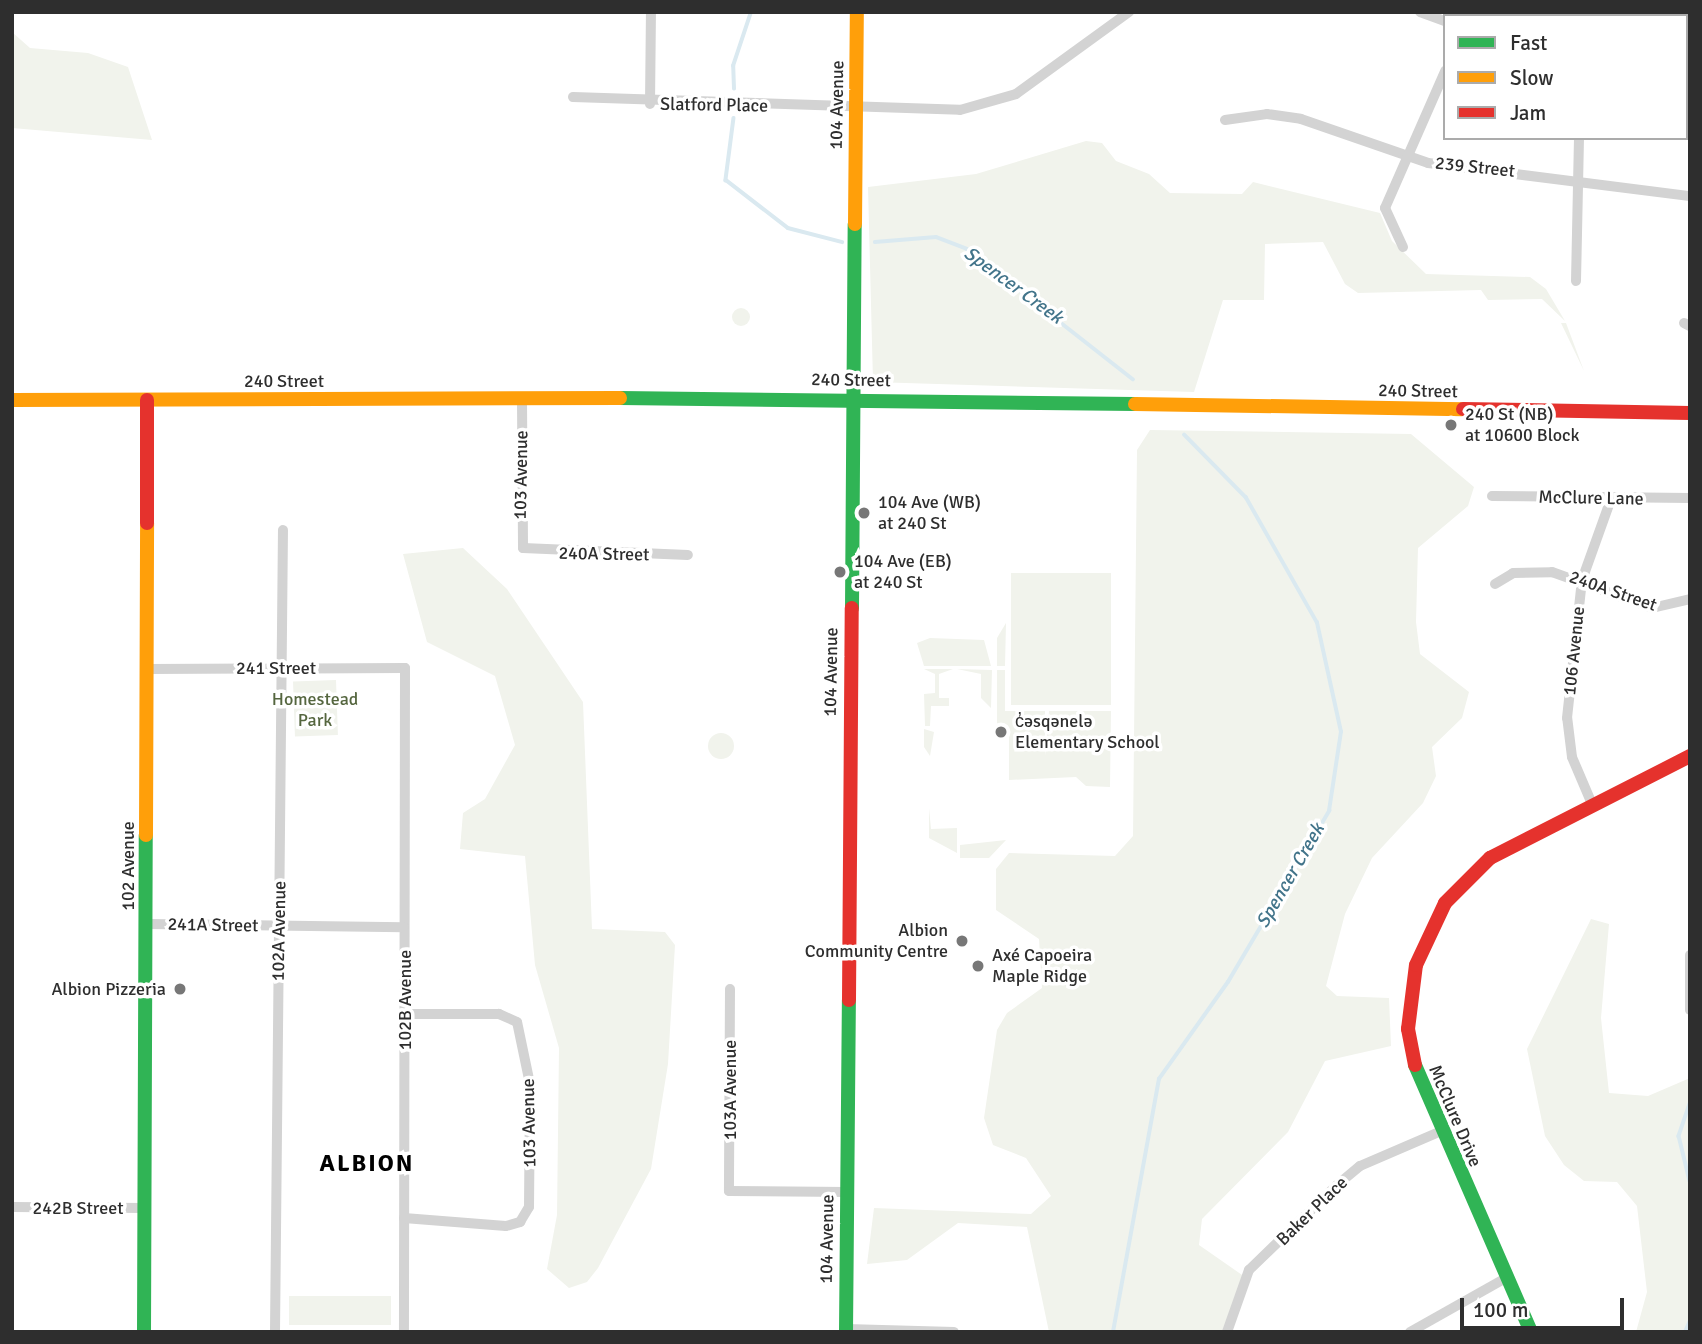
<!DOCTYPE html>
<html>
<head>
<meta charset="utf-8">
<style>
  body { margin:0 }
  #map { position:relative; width:1702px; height:1344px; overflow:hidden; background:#fff; font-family:Signika,sans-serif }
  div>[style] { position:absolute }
  .green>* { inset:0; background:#f1f3ec; transform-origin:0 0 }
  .round { border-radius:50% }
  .stream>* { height:3.5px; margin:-1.75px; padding:0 1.75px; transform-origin:1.75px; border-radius:1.75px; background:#dae9f0 }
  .street>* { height:10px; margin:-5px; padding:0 5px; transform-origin:5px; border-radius:5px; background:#d3d3d3 }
  .fast>* { height:14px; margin:-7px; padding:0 7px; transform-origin:7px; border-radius:7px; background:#30b455 }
  .slow>* { height:14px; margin:-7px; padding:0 7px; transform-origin:7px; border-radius:7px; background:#ff9f0a }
  .jam>* { height:14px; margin:-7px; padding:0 7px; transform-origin:7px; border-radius:7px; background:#e5322d }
  .dots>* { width:19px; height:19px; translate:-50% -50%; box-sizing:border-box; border:4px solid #fff; border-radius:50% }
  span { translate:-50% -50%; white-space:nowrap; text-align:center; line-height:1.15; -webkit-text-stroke:7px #fff; paint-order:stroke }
  .street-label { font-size:18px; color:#2e2e2e }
  .poi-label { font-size:18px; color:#2e2e2e }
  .left { translate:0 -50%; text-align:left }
  .right { translate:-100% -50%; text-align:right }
  .park-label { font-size:18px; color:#55663f }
  .water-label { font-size:19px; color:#42748a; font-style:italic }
  .district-label { font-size:24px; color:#000; font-weight:700; letter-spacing:2px }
  .frame { position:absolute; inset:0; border:14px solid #2e2e2e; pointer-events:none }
  .legend { position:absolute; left:1443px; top:14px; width:245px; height:126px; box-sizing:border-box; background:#fff; border:2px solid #ababab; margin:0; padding:9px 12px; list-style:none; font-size:21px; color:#2e2e2e }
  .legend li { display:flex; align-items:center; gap:14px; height:35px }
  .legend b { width:35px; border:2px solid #ababab }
  .scale { position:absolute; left:1460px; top:1298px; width:164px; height:32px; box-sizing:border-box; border:4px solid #2e2e2e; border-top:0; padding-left:9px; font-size:21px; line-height:24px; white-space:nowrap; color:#2e2e2e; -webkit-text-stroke:5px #fff; paint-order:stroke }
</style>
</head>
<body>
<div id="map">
  <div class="green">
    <div style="clip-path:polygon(1690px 14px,1690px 117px,1686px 18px)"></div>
    <div style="clip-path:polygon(12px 32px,30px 48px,88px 53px,128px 67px,152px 140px,12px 128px)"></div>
    <div style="clip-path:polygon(1086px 141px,1102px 143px,1116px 161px,1149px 174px,1170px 193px,1242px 194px,1253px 182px,1380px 213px,1392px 241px,1426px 274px,1530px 277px,1546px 289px,1565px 321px,1542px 299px,1488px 300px,1481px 290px,1358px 293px,1345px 284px,1323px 242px,1265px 244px,1264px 300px,1223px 300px,1194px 392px,873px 382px,868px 187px,976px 174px)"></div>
    <div class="round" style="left:732px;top:308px;width:18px;height:18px"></div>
    <div style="clip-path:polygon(1561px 323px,1566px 323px,1584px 371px)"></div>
    <div style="clip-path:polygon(1150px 430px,1411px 434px,1474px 487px,1468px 506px,1418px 548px,1416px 622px,1420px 654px,1469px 692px,1462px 718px,1432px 747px,1436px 776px,1423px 803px,1372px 858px,1345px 914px,1326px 986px,1337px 996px,1389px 998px,1391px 1046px,1325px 1061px,1288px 1132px,1202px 1219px,1199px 1245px,1245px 1277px,1227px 1332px,1049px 1332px,1027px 1227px,958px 1223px,907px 1260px,867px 1264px,874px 1208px,1031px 1214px,1051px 1196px,1026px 1158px,993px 1145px,984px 1118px,997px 1030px,1007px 1013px,1042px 988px,1039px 939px,996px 910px,996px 869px,1009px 853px,1115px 856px,1133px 836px,1137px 450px)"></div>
    <div style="clip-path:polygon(463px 548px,507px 589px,583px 702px,592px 929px,665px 932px,675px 945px,668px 1064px,651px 1169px,598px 1268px,587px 1282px,569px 1288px,547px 1269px,557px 1215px,559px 1048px,535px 965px,525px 856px,460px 849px,463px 813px,485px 799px,515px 745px,495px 676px,427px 642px,403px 554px)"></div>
    <div style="left:1011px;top:573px;width:100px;height:132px"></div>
    <div style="clip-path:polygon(1006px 623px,1005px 666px,997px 666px,997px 638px)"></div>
    <div style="clip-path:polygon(930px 638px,984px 640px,991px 666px,924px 666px,917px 643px)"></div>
    <div style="clip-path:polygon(924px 669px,953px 669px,939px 674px,939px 698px,949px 698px,949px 706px,931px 706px,930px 726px,925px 726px,924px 694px,935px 693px,935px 674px)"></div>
    <div style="clip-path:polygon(957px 669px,992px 670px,991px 708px,981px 698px,981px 674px)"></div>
    <div style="clip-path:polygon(997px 670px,1005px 670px,1005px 711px,1045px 711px,1045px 756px,1049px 711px,1111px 711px,1110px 787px,1086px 786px,1076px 777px,1009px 780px,1009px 736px,997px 727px)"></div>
    <div style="left:336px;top:680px;width:55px;height:43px;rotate:88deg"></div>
    <div style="clip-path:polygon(924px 729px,934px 732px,930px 756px,924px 747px)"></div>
    <div class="round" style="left:708px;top:733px;width:26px;height:26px"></div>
    <div style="clip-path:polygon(929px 808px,931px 829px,957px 828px,957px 853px,929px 838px)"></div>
    <div style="clip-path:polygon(1006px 840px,989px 858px,960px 858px,960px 845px)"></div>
    <div style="clip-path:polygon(1591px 919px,1609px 924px,1601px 1018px,1609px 1093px,1648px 1096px,1690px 1078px,1690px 1332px,1636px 1332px,1647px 1292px,1637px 1206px,1617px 1182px,1584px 1181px,1564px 1165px,1545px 1136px,1527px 1049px)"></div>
    <div style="left:289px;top:1296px;width:102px;height:29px"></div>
  </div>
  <div class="stream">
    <div style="left:734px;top:89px;width:23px;rotate:-92deg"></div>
    <div style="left:733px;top:66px;width:57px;rotate:-71.6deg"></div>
    <div style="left:734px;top:118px;width:63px;rotate:97.4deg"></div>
    <div style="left:726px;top:180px;width:78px;rotate:37.7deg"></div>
    <div style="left:788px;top:228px;width:56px;rotate:14.5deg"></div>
    <div style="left:875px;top:242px;width:61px;rotate:-4.7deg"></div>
    <div style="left:936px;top:237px;width:33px;rotate:21deg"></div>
    <div style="left:967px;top:249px;width:211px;rotate:38.1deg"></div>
    <div style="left:1690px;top:1104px;width:34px;rotate:109deg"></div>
    <div style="left:1679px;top:1136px;width:46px;rotate:76.3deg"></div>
    <div style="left:1113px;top:1332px;width:257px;rotate:-79.7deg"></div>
    <div style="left:1159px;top:1079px;width:119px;rotate:-54.6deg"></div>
    <div style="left:1228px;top:982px;width:199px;rotate:-59.4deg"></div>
    <div style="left:1329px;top:811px;width:80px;rotate:-81.4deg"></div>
    <div style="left:1341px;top:732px;width:112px;rotate:-102.4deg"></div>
    <div style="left:1317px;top:623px;width:144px;rotate:-119.6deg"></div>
    <div style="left:1246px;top:498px;width:88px;rotate:-134.5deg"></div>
    <div style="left:1685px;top:1332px;width:12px;rotate:-66deg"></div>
  </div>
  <div class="street">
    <div style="left:1420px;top:12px;width:27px;rotate:20deg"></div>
    <div style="left:1473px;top:16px;width:4px;rotate:-63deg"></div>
    <div style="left:1617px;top:16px;width:4px;rotate:-63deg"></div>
    <div style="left:573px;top:97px;width:387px;rotate:1.9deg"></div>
    <div style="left:960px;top:110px;width:58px;rotate:-15.9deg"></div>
    <div style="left:1016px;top:94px;width:140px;rotate:-36deg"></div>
    <div style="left:650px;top:104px;width:92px;rotate:-89.4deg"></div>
    <div style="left:1225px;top:120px;width:42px;rotate:-8.1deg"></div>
    <div style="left:1267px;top:114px;width:34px;rotate:8deg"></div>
    <div style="left:1301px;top:119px;width:134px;rotate:19.1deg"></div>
    <div style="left:1428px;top:163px;width:264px;rotate:7.2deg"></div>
    <div style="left:1403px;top:247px;width:43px;rotate:-114.8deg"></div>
    <div style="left:1385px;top:208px;width:150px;rotate:-66.3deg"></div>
    <div style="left:1576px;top:281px;width:143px;rotate:-88.8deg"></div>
    <div style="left:1684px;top:323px;width:7px;rotate:27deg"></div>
    <div style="left:522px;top:401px;width:147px;rotate:89.6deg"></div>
    <div style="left:523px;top:548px;width:165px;rotate:2.4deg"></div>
    <div style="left:1492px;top:496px;width:198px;rotate:0.6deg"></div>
    <div style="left:1495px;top:584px;width:21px;rotate:-31deg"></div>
    <div style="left:1513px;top:573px;width:39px;rotate:-1deg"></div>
    <div style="left:1552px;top:572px;width:106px;rotate:19.8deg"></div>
    <div style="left:1652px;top:608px;width:39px;rotate:-13deg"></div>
    <div style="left:148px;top:669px;width:257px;rotate:-0.2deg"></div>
    <div style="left:405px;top:668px;width:664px;rotate:90.09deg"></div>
    <div style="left:1592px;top:804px;width:51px;rotate:-113.1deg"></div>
    <div style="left:1572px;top:757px;width:39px;rotate:-97deg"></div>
    <div style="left:1567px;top:718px;width:139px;rotate:-83.8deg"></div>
    <div style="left:1582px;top:580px;width:86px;rotate:-70.3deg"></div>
    <div style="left:147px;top:924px;width:257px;rotate:0.7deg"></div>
    <div style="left:1690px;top:955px;width:55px;rotate:90deg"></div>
    <div style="left:730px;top:989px;width:202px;rotate:90.3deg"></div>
    <div style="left:729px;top:1191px;width:118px;rotate:0.5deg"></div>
    <div style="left:12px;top:1207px;width:132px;rotate:0.4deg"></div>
    <div style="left:404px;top:1218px;width:102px;rotate:4.5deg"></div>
    <div style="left:506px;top:1226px;width:15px;rotate:-16deg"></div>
    <div style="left:520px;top:1222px;width:17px;rotate:-59deg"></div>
    <div style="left:529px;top:1207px;width:123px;rotate:-89.5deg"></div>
    <div style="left:530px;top:1084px;width:63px;rotate:-101.8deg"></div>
    <div style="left:517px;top:1022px;width:20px;rotate:-156deg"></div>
    <div style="left:499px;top:1014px;width:93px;rotate:180deg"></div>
    <div style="left:846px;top:1329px;width:108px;rotate:1.6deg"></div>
    <div style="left:275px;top:1332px;width:802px;rotate:-89.43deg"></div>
    <div style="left:1227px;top:1332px;width:66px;rotate:-70.5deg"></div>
    <div style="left:1249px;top:1270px;width:121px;rotate:-44deg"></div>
    <div style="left:1336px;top:1186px;width:31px;rotate:-40deg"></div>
    <div style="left:1360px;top:1166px;width:86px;rotate:-23.3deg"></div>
    <div style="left:1410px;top:1332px;width:110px;rotate:-29.4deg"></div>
  </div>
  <div class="fast">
    <div style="left:620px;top:398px;width:515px;rotate:0.67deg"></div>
    <div style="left:852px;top:608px;width:384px;rotate:-89.6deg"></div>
    <div style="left:1415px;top:1065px;width:291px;rotate:66.5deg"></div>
    <div style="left:144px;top:1332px;width:497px;rotate:-89.8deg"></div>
    <div style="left:846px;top:1332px;width:332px;rotate:-89.5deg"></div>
  </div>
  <div class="slow">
    <div style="left:855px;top:224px;width:212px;rotate:-89.5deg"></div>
    <div style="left:12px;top:400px;width:608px;rotate:-0.19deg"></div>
    <div style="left:1135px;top:404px;width:328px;rotate:0.9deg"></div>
    <div style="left:146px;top:835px;width:312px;rotate:-89.8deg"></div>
  </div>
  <div class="jam">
    <div style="left:1463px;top:409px;width:227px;rotate:1deg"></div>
    <div style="left:147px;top:523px;width:123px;rotate:-90deg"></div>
    <div style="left:849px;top:1000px;width:392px;rotate:-89.6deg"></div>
    <div style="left:1415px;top:1065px;width:37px;rotate:-101deg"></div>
    <div style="left:1408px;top:1029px;width:64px;rotate:-82.9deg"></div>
    <div style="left:1416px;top:965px;width:68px;rotate:-64.9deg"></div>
    <div style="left:1445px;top:903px;width:64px;rotate:-45deg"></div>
    <div style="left:1490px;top:858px;width:225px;rotate:-27deg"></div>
  </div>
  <div class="dots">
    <div style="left:1451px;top:425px;background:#777"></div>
    <div style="left:864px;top:513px;background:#777"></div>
    <div style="left:840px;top:572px;background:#777"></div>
    <div style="left:1001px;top:732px;background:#777"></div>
    <div style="left:962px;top:941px;background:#777"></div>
    <div style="left:978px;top:966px;background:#777"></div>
    <div style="left:180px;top:989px;background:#777"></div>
  </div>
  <div class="street-label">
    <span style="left:714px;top:105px;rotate:1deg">Slatford Place</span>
    <span style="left:837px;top:105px;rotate:-89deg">104 Avenue</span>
    <span style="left:1475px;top:167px;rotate:6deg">239 Street</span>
    <span style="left:851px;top:380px;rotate:1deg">240 Street</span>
    <span style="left:284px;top:381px">240 Street</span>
    <span style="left:1418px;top:391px;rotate:1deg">240 Street</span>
    <span style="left:521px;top:475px;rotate:-89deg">103 Avenue</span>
    <span style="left:1591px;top:498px;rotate:1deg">McClure Lane</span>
    <span style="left:604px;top:554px;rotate:1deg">240A Street</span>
    <span style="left:1613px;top:591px;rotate:19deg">240A Street</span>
    <span style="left:1574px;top:651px;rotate:-84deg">106 Avenue</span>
    <span style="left:276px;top:668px">241 Street</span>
    <span style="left:831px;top:672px;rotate:-89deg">104 Avenue</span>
    <span style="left:128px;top:866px;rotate:-90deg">102 Avenue</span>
    <span style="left:213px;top:925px;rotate:1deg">241A Street</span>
    <span style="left:279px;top:931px;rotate:-89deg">102A Avenue</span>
    <span style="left:405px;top:1000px;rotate:-90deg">102B Avenue</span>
    <span style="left:730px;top:1090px;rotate:-90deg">103A Avenue</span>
    <span style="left:1455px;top:1116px;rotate:67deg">McClure Drive</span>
    <span style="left:529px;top:1123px;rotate:-91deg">103 Avenue</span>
    <span style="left:78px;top:1208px">242B Street</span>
    <span style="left:1312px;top:1211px;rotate:-44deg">Baker Place</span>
    <span style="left:827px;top:1239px;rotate:-89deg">104 Avenue</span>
  </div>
  <div class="poi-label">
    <span class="left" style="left:1465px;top:425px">240 St (NB)<br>at 10600 Block</span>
    <span class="left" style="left:878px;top:513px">104 Ave (WB)<br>at 240 St</span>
    <span class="left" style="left:854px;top:572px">104 Ave (EB)<br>at 240 St</span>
    <span class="left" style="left:1015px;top:732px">c̓əsqənelə<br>Elementary School</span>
    <span class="right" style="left:948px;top:941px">Albion<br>Community Centre</span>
    <span class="left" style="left:992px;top:966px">Axé Capoeira<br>Maple Ridge</span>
    <span class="right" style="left:166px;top:989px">Albion Pizzeria</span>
  </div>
  <div class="park-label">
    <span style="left:315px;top:710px">Homestead<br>Park</span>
  </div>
  <div class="water-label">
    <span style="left:1013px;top:286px;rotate:36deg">Spencer Creek</span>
    <span style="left:1291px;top:876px;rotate:-60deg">Spencer Creek</span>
  </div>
  <div class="district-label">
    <span style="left:367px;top:1164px">ALBION</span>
  </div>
  <div class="frame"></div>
  <ul class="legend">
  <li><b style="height:9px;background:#30b455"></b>Fast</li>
  <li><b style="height:9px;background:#ff9f0a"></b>Slow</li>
  <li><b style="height:9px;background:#e5322d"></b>Jam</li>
  </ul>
  <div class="scale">100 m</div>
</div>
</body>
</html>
